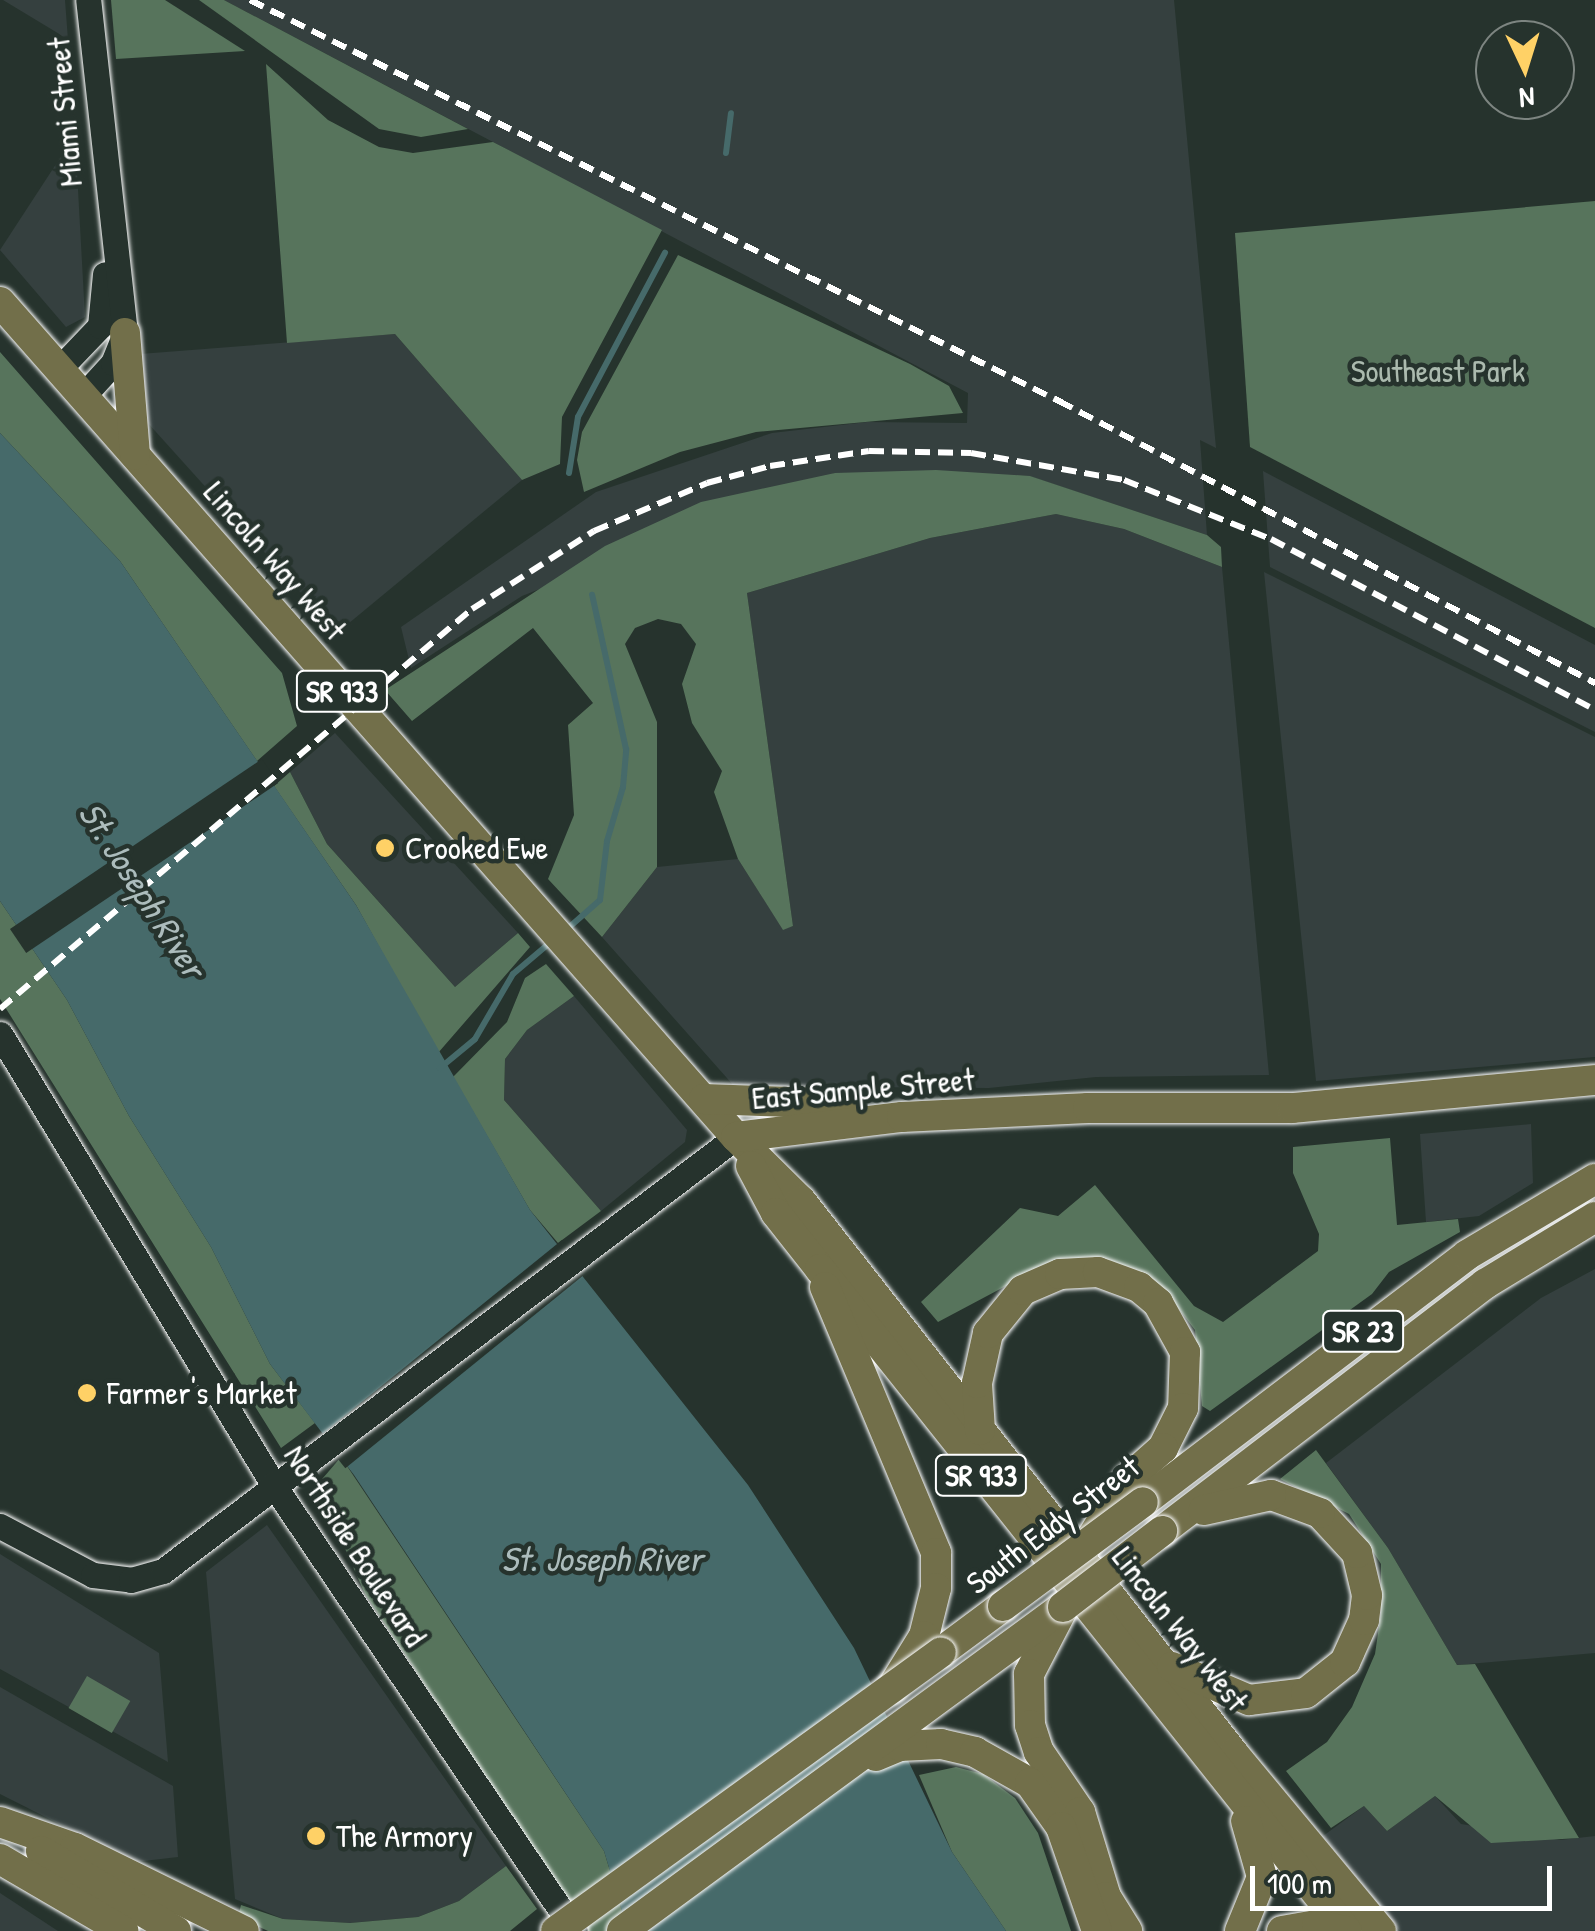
<!DOCTYPE html>
<html>
<head>
<meta charset="utf-8">
<style>
  body { margin:0 }
  #map { position:relative; width:1595px; height:1931px; overflow:hidden; background:#26332d; font-family:"Patrick Hand",sans-serif }
  div>[style] { position:absolute }
  .built>* { inset:0; background:#35403f }
  .green>* { inset:0; background:#57745c; transform-origin:0 0 }
  .water>* { inset:0; background:#466a6a }
  .pier>* { inset:0; background:#26332d; transform-origin:0 0 }
  .stream>* { height:6px; margin:-3px; padding:0 3px; transform-origin:3px; border-radius:3px; background:#466a6a }
  .roads { filter:drop-shadow(0 0 2px #fff) drop-shadow(0 0 2px #fff) }
  .minor>* { height:25px; margin:-12.5px; padding:0 12.5px; transform-origin:12.5px; border-radius:12.5px; background:#26332d }
  .major>* { height:30px; margin:-15px; padding:0 15px; transform-origin:15px; border-radius:15px; background:#726f4a }
  .rail>* { height:6px; margin-top:-3px; transform-origin:0; background:repeating-linear-gradient(90deg,#fff 0 15px,transparent 0 23px) }
  .bridges { filter:drop-shadow(0 0 2px #fff) drop-shadow(0 0 2px #fff) }
  .major-bridge>* { height:30px; margin:-15px; padding:0 15px; transform-origin:15px; border-radius:15px; background:#726f4a }
  .dots>* { width:28px; height:28px; translate:-50% -50%; box-sizing:border-box; border:5px solid #26332d; border-radius:50% }
  span { translate:-50% -50%; white-space:nowrap; text-align:center; line-height:1.15; -webkit-text-stroke:9px #26332d; paint-order:stroke }
  .shield-label span { padding:2px 8px; background:#26332d; border:2px solid; border-radius:8px; -webkit-text-stroke-width:0 }
  .shield-label { font-size:30px; color:#fff; font-weight:700 }
  .street-label { font-size:32px; color:#fff }
  .park-label { font-size:32px; color:#abbaae }
  .poi-label { font-size:32px; color:#fff }
  .left { translate:0 -50%; text-align:left }
  .water-label { font-size:35px; color:#acbcbc; font-style:italic }
  .north { position:absolute; left:1475px; top:20px; width:100px; height:100px; box-sizing:border-box; background:#26332d; border:2px solid #7d8581; border-radius:50%; rotate:176deg; font-size:28px; font-weight:700; line-height:40px; text-align:center; color:#fff }
  .north::after { content:''; display:block; margin:auto; width:35px; height:45px; background:#ffd166; clip-path:polygon(50% 0,100% 100%,50% 72%,0 100%) }
  .scale { position:absolute; left:1250px; top:1866px; width:302px; height:45px; box-sizing:border-box; border:5px solid #fff; border-top:0; padding-left:12px; font-size:30px; line-height:35px; white-space:nowrap; color:#fff; -webkit-text-stroke:8px #26332d; paint-order:stroke }
</style>
</head>
<body>
<div id="map">
  <div class="built">
    <div style="clip-path:polygon(3px 0,65px 0,68px 40px,56px 32px)"></div>
    <div style="clip-path:polygon(224px 0,1174px 0,1216px 448px,1200px 440px,1207px 535px,1029px 476px,835px 473px,522px 596px,411px 668px,401px 627px,596px 492px,772px 433px,867px 422px,967px 423px,968px 393px)"></div>
    <div style="clip-path:polygon(75px 135px,85px 317px,66px 327px,0 250px)"></div>
    <div style="clip-path:polygon(395px 334px,522px 480px,337px 633px,147px 422px,140px 354px)"></div>
    <div style="clip-path:polygon(1263px 471px,1595px 645px,1595px 732px,1270px 567px)"></div>
    <div style="clip-path:polygon(1056px 514px,1124px 529px,1222px 567px,1269px 1075px,1096px 1077px,989px 1088px,734px 1086px,602px 937px,657px 867px,738px 859px,783px 929px,793px 926px,747px 593px,930px 538px)"></div>
    <div style="clip-path:polygon(1264px 572px,1595px 737px,1595px 1057px,1316px 1081px)"></div>
    <div style="clip-path:polygon(335px 733px,518px 933px,455px 987px,327px 844px,290px 772px)"></div>
    <div style="clip-path:polygon(574px 996px,687px 1130px,685px 1142px,601px 1211px,504px 1100px,505px 1059px,527px 1030px)"></div>
    <div style="clip-path:polygon(1531px 1124px,1533px 1183px,1479px 1216px,1426px 1222px,1420px 1134px)"></div>
    <div style="clip-path:polygon(1595px 1269px,1595px 1653px,1457px 1665px,1388px 1548px,1326px 1463px,1541px 1298px)"></div>
    <div style="clip-path:polygon(267px 1525px,506px 1866px,459px 1901px,418px 1917px,350px 1923px,283px 1919px,235px 1899px,206px 1572px)"></div>
    <div style="clip-path:polygon(0 1554px,159px 1653px,168px 1762px,0 1669px)"></div>
    <div style="clip-path:polygon(0 1687px,173px 1786px,178px 1857px,135px 1862px,0 1794px)"></div>
    <div style="clip-path:polygon(1435px 1796px,1461px 1824px,1560px 1840px,1595px 1836px,1595px 1931px,1400px 1931px,1323px 1836px,1364px 1806px,1387px 1831px)"></div>
    <div style="clip-path:polygon(0 1893px,58px 1931px,0 1931px)"></div>
  </div>
  <div class="green">
    <div style="clip-path:polygon(111px 0,165px 0,245px 51px,116px 59px)"></div>
    <div style="clip-path:polygon(199px 0,224px 0,468px 129px,421px 137px,379px 129px)"></div>
    <div style="clip-path:polygon(266px 64px,328px 120px,379px 147px,413px 153px,493px 142px,662px 230px,562px 417px,560px 464px,522px 480px,395px 334px,287px 343px)"></div>
    <div style="clip-path:polygon(1595px 201px,1595px 628px,1250px 447px,1235px 233px)"></div>
    <div style="clip-path:polygon(678px 255px,910px 364px,949px 386px,963px 413px,756px 432px,680px 452px,584px 492px,577px 460px,582px 432px)"></div>
    <div style="clip-path:polygon(0 352px,282px 673px,297px 726px,257px 761px,120px 561px,0 433px)"></div>
    <div style="clip-path:polygon(936px 470px,1030px 476px,1207px 535px,1221px 547px,1222px 567px,1124px 529px,1056px 514px,930px 538px,747px 593px,793px 926px,783px 930px,738px 859px,714px 792px,722px 771px,692px 723px,682px 684px,696px 644px,681px 624px,658px 619px,635px 628px,625px 644px,657px 722px,657px 867px,602px 937px,548px 879px,574px 815px,568px 725px,593px 703px,533px 628px,412px 721px,385px 690px,605px 546px,701px 502px,835px 473px)"></div>
    <div style="clip-path:polygon(290px 772px,327px 844px,455px 987px,518px 933px,530px 947px,438px 1053px,356px 905px,274px 786px)"></div>
    <div style="clip-path:polygon(0 901px,67px 1000px,129px 1116px,211px 1247px,270px 1364px,315px 1423px,281px 1448px,0 999px)"></div>
    <div style="clip-path:polygon(546px 964px,574px 996px,527px 1030px,505px 1059px,504px 1100px,601px 1211px,558px 1243px,530px 1210px,453px 1077px,507px 1022px,525px 978px)"></div>
    <div style="clip-path:polygon(1390px 1138px,1397px 1225px,1458px 1219px,1460px 1232px,1389px 1272px,1372px 1294px,1210px 1411px,1202px 1406px,1195px 1330px,1172px 1300px,1034px 1271px,938px 1322px,921px 1302px,1020px 1208px,1058px 1216px,1095px 1185px,1194px 1306px,1223px 1322px,1318px 1251px,1319px 1234px,1293px 1173px,1293px 1147px)"></div>
    <div style="clip-path:polygon(1316px 1450px,1388px 1548px,1457px 1665px,1475px 1664px,1579px 1838px,1491px 1843px,1435px 1796px,1387px 1831px,1364px 1806px,1331px 1828px,1286px 1771px,1327px 1742px,1352px 1707px,1375px 1654px,1381px 1613px,1381px 1564px,1349px 1514px,1280px 1479px)"></div>
    <div style="clip-path:polygon(341px 1457px,604px 1851px,628px 1931px,588px 1931px,365px 1594px,317px 1485px)"></div>
    <div style="left:87px;top:1676px;width:50px;height:37px;rotate:30deg"></div>
    <div style="clip-path:polygon(956px 1767px,983px 1774px,1015px 1798px,1038px 1833px,1071px 1931px,1006px 1931px,952px 1852px,919px 1775px)"></div>
    <div style="clip-path:polygon(506px 1866px,537px 1909px,510px 1931px,268px 1931px,238px 1917px,241px 1905px,283px 1919px,350px 1923px,418px 1917px,459px 1901px)"></div>
  </div>
  <div class="water">
    <div style="clip-path:polygon(0 433px,120px 561px,356px 905px,530px 1210px,748px 1485px,854px 1648px,952px 1852px,1006px 1931px,628px 1931px,604px 1851px,354px 1475px,270px 1364px,211px 1247px,129px 1116px,67px 1000px,0 901px)"></div>
  </div>
  <div class="pier">
    <div style="left:262px;top:759px;width:29px;height:304px;rotate:56deg"></div>
    <div style="left:562px;top:1240px;width:41px;height:312px;rotate:51deg"></div>
  </div>
  <div class="stream">
    <div style="left:726px;top:153px;width:40px;rotate:-82.9deg"></div>
    <div style="left:569px;top:473px;width:57px;rotate:-80.9deg"></div>
    <div style="left:578px;top:417px;width:186px;rotate:-62.1deg"></div>
    <div style="left:566px;top:930px;width:45px;rotate:-41.4deg"></div>
    <div style="left:600px;top:900px;width:59px;rotate:-83.2deg"></div>
    <div style="left:607px;top:841px;width:56px;rotate:-73.5deg"></div>
    <div style="left:623px;top:787px;width:38px;rotate:-85deg"></div>
    <div style="left:626px;top:749px;width:158px;rotate:-102.4deg"></div>
    <div style="left:440px;top:1068px;width:45px;rotate:-39.6deg"></div>
    <div style="left:475px;top:1039px;width:75px;rotate:-59.7deg"></div>
    <div style="left:513px;top:974px;width:51px;rotate:-40.2deg"></div>
  </div>
  <div class="roads">
    <div class="minor">
      <div style="left:59px;top:369px;width:59px;rotate:-46.4deg"></div>
      <div style="left:100px;top:326px;width:52px;rotate:-84.5deg"></div>
      <div style="left:83px;top:396px;width:45px;rotate:-47.7deg"></div>
      <div style="left:113px;top:363px;width:32px;rotate:-68deg"></div>
      <div style="left:125px;top:333px;width:335px;rotate:-96.3deg"></div>
      <div style="left:0;top:1034px;width:526px;rotate:58.76deg"></div>
      <div style="left:273px;top:1484px;width:539px;rotate:55.96deg"></div>
      <div style="left:0;top:1526px;width:105px;rotate:27.8deg"></div>
      <div style="left:93px;top:1575px;width:38px;rotate:7deg"></div>
      <div style="left:131px;top:1580px;width:33px;rotate:-16deg"></div>
      <div style="left:163px;top:1571px;width:719px;rotate:-37.14deg"></div>
    </div>
    <div class="major">
      <div style="left:0;top:302px;width:1113px;rotate:48.61deg"></div>
      <div style="left:736px;top:1137px;width:91px;rotate:44.6deg"></div>
      <div style="left:801px;top:1201px;width:702px;rotate:51.94deg"></div>
      <div style="left:1234px;top:1754px;width:230px;rotate:50.3deg"></div>
      <div style="left:125px;top:333px;width:122px;rotate:85.3deg"></div>
      <div style="left:704px;top:1099px;width:143px;rotate:2deg"></div>
      <div style="left:736px;top:1137px;width:167px;rotate:-6.9deg"></div>
      <div style="left:902px;top:1117px;width:186px;rotate:-2.8deg"></div>
      <div style="left:1088px;top:1108px;width:205px"></div>
      <div style="left:1293px;top:1108px;width:303px;rotate:-5.3deg"></div>
      <div style="left:751px;top:1166px;width:53px;rotate:62deg"></div>
      <div style="left:776px;top:1213px;width:71px;rotate:51.8deg"></div>
      <div style="left:820px;top:1269px;width:846px;rotate:51.48deg"></div>
      <div style="left:825px;top:1287px;width:288px;rotate:67.3deg"></div>
      <div style="left:936px;top:1553px;width:35px;rotate:90deg"></div>
      <div style="left:936px;top:1588px;width:49px;rotate:104deg"></div>
      <div style="left:924px;top:1636px;width:61px;rotate:121.6deg"></div>
      <div style="left:980px;top:1430px;width:47px;rotate:-93.7deg"></div>
      <div style="left:977px;top:1383px;width:51px;rotate:-77.6deg"></div>
      <div style="left:988px;top:1333px;width:55px;rotate:-50.9deg"></div>
      <div style="left:1023px;top:1290px;width:40px;rotate:-23.4deg"></div>
      <div style="left:1060px;top:1274px;width:38px;rotate:-3deg"></div>
      <div style="left:1098px;top:1272px;width:44px;rotate:20.1deg"></div>
      <div style="left:1139px;top:1287px;width:25px;rotate:40deg"></div>
      <div style="left:1158px;top:1303px;width:56px;rotate:61.1deg"></div>
      <div style="left:1185px;top:1352px;width:56px;rotate:92deg"></div>
      <div style="left:1183px;top:1408px;width:45px;rotate:116.6deg"></div>
      <div style="left:1163px;top:1448px;width:47px;rotate:138.5deg"></div>
      <div style="left:1128px;top:1479px;width:74px;rotate:121.8deg"></div>
      <div style="left:1143px;top:1502px;width:407px;rotate:-37.3deg"></div>
      <div style="left:1467px;top:1255px;width:149px;rotate:-30.7deg"></div>
      <div style="left:1162px;top:1531px;width:407px;rotate:-37.4deg"></div>
      <div style="left:1485px;top:1284px;width:129px;rotate:-31.3deg"></div>
      <div style="left:1061px;top:1612px;width:70px;rotate:117.3deg"></div>
      <div style="left:1029px;top:1674px;width:51px;rotate:88.9deg"></div>
      <div style="left:1030px;top:1725px;width:28px;rotate:72deg"></div>
      <div style="left:1039px;top:1752px;width:73px;rotate:55.7deg"></div>
      <div style="left:1080px;top:1812px;width:89px;rotate:73deg"></div>
      <div style="left:1106px;top:1897px;width:40px;rotate:58deg"></div>
      <div style="left:941px;top:1652px;width:77px;rotate:-36.6deg"></div>
      <div style="left:1172px;top:1667px;width:84px;rotate:23.2deg"></div>
      <div style="left:1249px;top:1700px;width:57px;rotate:-7deg"></div>
      <div style="left:1306px;top:1693px;width:50px;rotate:-38.5deg"></div>
      <div style="left:1345px;top:1662px;width:46px;rotate:-65.7deg"></div>
      <div style="left:1364px;top:1620px;width:25px;rotate:-83deg"></div>
      <div style="left:1367px;top:1595px;width:43px;rotate:-103.4deg"></div>
      <div style="left:1357px;top:1553px;width:54px;rotate:-132.8deg"></div>
      <div style="left:1320px;top:1513px;width:52px;rotate:-159.8deg"></div>
      <div style="left:1271px;top:1495px;width:69px;rotate:167.4deg"></div>
      <div style="left:876px;top:1756px;width:26px;rotate:-23deg"></div>
      <div style="left:900px;top:1746px;width:41px;rotate:-2.8deg"></div>
      <div style="left:941px;top:1744px;width:35px;rotate:13deg"></div>
      <div style="left:975px;top:1752px;width:63px;rotate:29.4deg"></div>
      <div style="left:1030px;top:1783px;width:54px;rotate:54.8deg"></div>
      <div style="left:1061px;top:1827px;width:110px;rotate:70.9deg"></div>
      <div style="left:0;top:1822px;width:79px;rotate:19.1deg"></div>
      <div style="left:75px;top:1848px;width:188px;rotate:26.2deg"></div>
      <div style="left:41px;top:1851px;width:157px;rotate:30.7deg"></div>
      <div style="left:0;top:1859px;width:143px;rotate:30.3deg"></div>
      <div style="left:622px;top:1931px;width:547px;rotate:-36.3deg"></div>
      <div style="left:1240px;top:1931px;width:58px;rotate:-67.8deg"></div>
      <div style="left:1262px;top:1877px;width:58px;rotate:-105.9deg"></div>
      <div style="left:1282px;top:1931px;width:36px;rotate:-10deg"></div>
      <div style="left:1317px;top:1925px;width:30px;rotate:12deg"></div>
    </div>
  </div>
  <div class="rail">
    <div style="left:250px;top:0;width:903px;rotate:26.37deg"></div>
    <div style="left:1059px;top:401px;width:606px;rotate:27.75deg"></div>
    <div style="left:0;top:1009px;width:619px;rotate:-40.28deg"></div>
    <div style="left:472px;top:609px;width:145px;rotate:-32.6deg"></div>
    <div style="left:594px;top:531px;width:123px;rotate:-23deg"></div>
    <div style="left:707px;top:483px;width:65px;rotate:-15.1deg"></div>
    <div style="left:770px;top:466px;width:100px;rotate:-8.6deg"></div>
    <div style="left:869px;top:451px;width:102px;rotate:1.1deg"></div>
    <div style="left:971px;top:453px;width:155px;rotate:10deg"></div>
    <div style="left:1124px;top:480px;width:158px;rotate:21.9deg"></div>
    <div style="left:1271px;top:539px;width:366px;rotate:27.8deg"></div>
  </div>
  <div class="bridges">
    <div class="major-bridge">
      <div style="left:1003px;top:1606px;width:174px;rotate:-36.6deg"></div>
      <div style="left:1063px;top:1607px;width:125px;rotate:-37.5deg"></div>
      <div style="left:556px;top:1931px;width:475px;rotate:-35.9deg"></div>
    </div>
  </div>
  <div class="dots">
    <div style="left:385px;top:848px;background:#ffd166"></div>
    <div style="left:87px;top:1393px;background:#ffd166"></div>
    <div style="left:316px;top:1836px;background:#ffd166"></div>
  </div>
  <div class="shield-label">
    <span style="left:342px;top:691px">SR 933</span>
    <span style="left:1363px;top:1331px">SR 23</span>
    <span style="left:981px;top:1475px">SR 933</span>
  </div>
  <div class="street-label">
    <span style="left:65px;top:112px;rotate:-95deg">Miami Street</span>
    <span style="left:275px;top:561px;rotate:49deg">Lincoln Way West</span>
    <span style="left:863px;top:1089px;rotate:-5deg">East Sample Street</span>
    <span style="left:1053px;top:1525px;rotate:-37deg">South Eddy Street</span>
    <span style="left:355px;top:1546px;rotate:57deg">Northside Boulevard</span>
    <span style="left:1180px;top:1629px;rotate:52deg">Lincoln Way West</span>
  </div>
  <div class="park-label">
    <span style="left:1438px;top:371px">Southeast Park</span>
  </div>
  <div class="poi-label">
    <span class="left" style="left:405px;top:848px">Crooked Ewe</span>
    <span class="left" style="left:107px;top:1393px">Farmer's Market</span>
    <span class="left" style="left:336px;top:1836px">The Armory</span>
  </div>
  <div class="water-label">
    <span style="left:142px;top:890px;rotate:57deg">St. Joseph River</span>
    <span style="left:602px;top:1559px">St. Joseph River</span>
  </div>
  <div class="north">N</div>
  <div class="scale">100 m</div>
</div>
</body>
</html>
